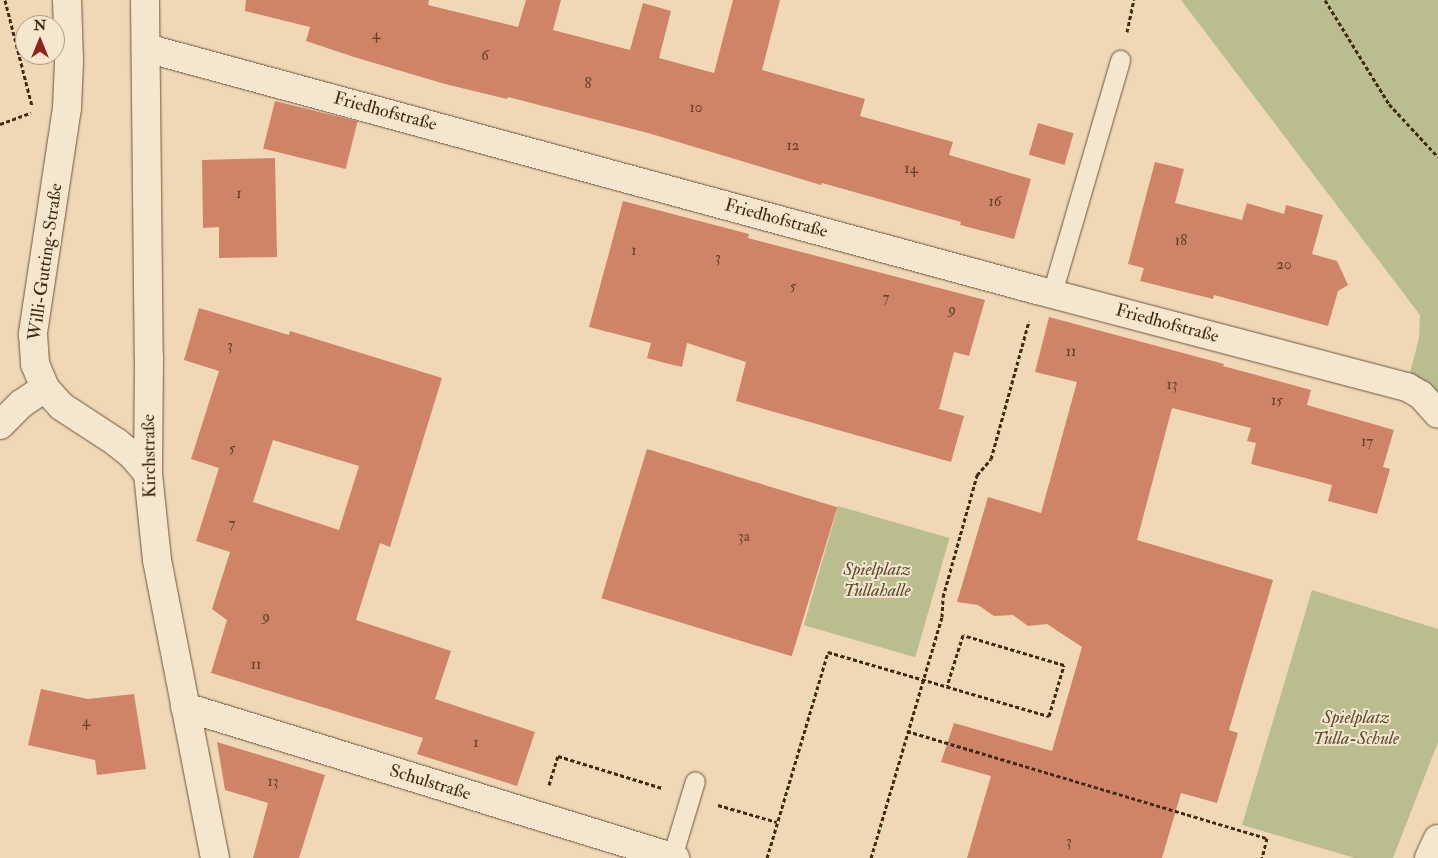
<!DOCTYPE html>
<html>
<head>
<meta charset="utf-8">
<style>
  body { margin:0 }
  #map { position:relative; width:1438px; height:858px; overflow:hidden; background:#f0d8b7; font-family:"IM FELL Double Pica",serif }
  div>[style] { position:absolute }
  .green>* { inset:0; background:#babe8e; transform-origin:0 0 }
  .building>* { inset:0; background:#cf8468; transform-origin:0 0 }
  .path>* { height:3px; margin-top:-1.5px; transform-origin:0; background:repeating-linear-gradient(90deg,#412914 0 4px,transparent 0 6.5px) }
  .roads { filter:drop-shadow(0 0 1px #6d553d) drop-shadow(0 0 1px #6d553d) }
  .service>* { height:19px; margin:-9.5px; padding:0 9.5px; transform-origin:9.5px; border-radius:9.5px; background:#f5e6d0 }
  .minor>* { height:28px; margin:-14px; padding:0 14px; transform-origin:14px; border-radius:14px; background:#f5e6d0 }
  span { translate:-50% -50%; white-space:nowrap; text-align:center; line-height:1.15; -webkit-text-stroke:4px #f5e6d0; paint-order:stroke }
  .number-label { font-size:15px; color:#644029 }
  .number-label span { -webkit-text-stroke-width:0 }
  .street-label { font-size:18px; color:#412914 }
  .park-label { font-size:18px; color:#5f4e32; font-style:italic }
  .north { position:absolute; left:15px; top:15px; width:50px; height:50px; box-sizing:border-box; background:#f5e6d0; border:1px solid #ad9a85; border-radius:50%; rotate:0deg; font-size:14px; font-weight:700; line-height:20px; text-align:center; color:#412914 }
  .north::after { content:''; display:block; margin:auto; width:18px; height:22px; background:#8f2418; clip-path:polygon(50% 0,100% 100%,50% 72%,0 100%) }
</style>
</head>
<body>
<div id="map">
  <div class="green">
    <div style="clip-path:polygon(1181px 0,1438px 0,1438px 394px,1410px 373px,1419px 338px,1420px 315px)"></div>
    <div style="left:838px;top:506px;width:116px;height:124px;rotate:16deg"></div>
    <div style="clip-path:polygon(1312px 590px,1438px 629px,1438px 742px,1393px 858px,1355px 858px,1242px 825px)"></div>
  </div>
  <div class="building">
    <div style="clip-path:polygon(246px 0,429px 0,428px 5px,518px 27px,526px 0,561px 0,553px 30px,630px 50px,643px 3px,671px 11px,659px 58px,714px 73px,733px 0,780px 0,762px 70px,865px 99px,860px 116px,953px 142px,949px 155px,1031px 179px,1014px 239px,960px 225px,961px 222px,822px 183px,821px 185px,648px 133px,508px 97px,507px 99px,445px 84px,354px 57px,306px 41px,310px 27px,245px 11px)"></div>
    <div style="left:275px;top:101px;width:85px;height:49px;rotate:14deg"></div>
    <div style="left:1038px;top:123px;width:37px;height:33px;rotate:16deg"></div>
    <div style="clip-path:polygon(275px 158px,277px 257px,219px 258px,219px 227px,203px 228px,202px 160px)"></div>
    <div style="clip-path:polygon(1155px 162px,1184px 169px,1175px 203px,1242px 220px,1247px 203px,1284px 214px,1286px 205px,1323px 215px,1312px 254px,1337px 261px,1348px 285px,1338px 291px,1328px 326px,1214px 295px,1213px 299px,1140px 281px,1144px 268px,1128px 264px)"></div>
    <div style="clip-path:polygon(623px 201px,749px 234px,748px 238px,985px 300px,969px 356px,954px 352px,939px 409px,964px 416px,951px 462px,736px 401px,746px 362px,687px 343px,682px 367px,665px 363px,647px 358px,651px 343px,589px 327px)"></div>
    <div style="clip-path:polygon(evenodd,199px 308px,289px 335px,290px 331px,442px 378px,390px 547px,380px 543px,356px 620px,451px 651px,435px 699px,535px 732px,517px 786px,417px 754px,423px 738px,211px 673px,227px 620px,212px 609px,230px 552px,196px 541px,219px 468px,191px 459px,219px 371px,184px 360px,199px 308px,273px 440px,359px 466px,339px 530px,253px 502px,273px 440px)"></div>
    <div style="clip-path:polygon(1049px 317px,1224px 364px,1223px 366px,1311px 390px,1307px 405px,1394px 430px,1383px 467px,1390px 469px,1377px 514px,1328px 501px,1332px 485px,1251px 464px,1256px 443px,1247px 441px,1251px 428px,1172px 408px,1137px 540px,1273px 580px,1229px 730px,1238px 733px,1217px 803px,1181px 793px,1162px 858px,967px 858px,991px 776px,941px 762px,954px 723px,1052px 751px,1082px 647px,1047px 624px,1028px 626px,1013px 615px,994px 616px,978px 605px,957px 602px,988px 497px,1041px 513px,1077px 382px,1035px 372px)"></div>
    <div style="left:647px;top:449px;width:199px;height:156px;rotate:17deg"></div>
    <div style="clip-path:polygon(41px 689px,88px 699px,134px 694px,146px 769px,97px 775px,95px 760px,28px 745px)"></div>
    <div style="clip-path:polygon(217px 742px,325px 775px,299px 858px,253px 858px,268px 803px,225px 790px)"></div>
  </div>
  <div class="path">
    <div style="left:5px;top:0;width:109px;rotate:75.7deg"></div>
    <div style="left:1325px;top:0;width:122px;rotate:58.4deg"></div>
    <div style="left:1389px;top:104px;width:72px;rotate:47.2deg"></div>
    <div style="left:1127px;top:32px;width:33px;rotate:-78deg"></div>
    <div style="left:0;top:124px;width:33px;rotate:-20deg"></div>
    <div style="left:907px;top:731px;width:376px;rotate:16.6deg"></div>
    <div style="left:1267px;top:838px;width:21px;rotate:104deg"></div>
    <div style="left:549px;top:785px;width:30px;rotate:-73deg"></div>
    <div style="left:558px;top:756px;width:109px;rotate:17.1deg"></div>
    <div style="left:718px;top:805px;width:61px;rotate:16.1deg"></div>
    <div style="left:767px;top:858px;width:215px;rotate:-73.5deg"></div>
    <div style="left:828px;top:652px;width:230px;rotate:16.2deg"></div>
    <div style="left:1049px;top:716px;width:53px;rotate:-73.6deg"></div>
    <div style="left:1064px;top:665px;width:105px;rotate:-163.5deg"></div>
    <div style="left:963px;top:635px;width:53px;rotate:107.4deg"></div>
    <div style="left:871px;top:858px;width:251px;rotate:-73.6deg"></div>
    <div style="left:942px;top:617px;width:20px;rotate:-87deg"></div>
    <div style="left:943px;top:597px;width:127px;rotate:-74.4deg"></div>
    <div style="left:977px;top:475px;width:21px;rotate:-49deg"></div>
    <div style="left:991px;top:459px;width:143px;rotate:-74.6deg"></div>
  </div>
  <div class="roads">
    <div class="service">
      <div style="left:1052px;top:293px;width:243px;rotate:-73.7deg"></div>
      <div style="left:672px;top:857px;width:79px;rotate:-73.2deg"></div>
    </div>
    <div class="minor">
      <div style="left:67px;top:0;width:61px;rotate:88.1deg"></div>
      <div style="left:69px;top:61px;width:47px;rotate:92.4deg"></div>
      <div style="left:67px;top:108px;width:229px;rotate:98.6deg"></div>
      <div style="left:33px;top:334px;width:30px;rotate:86deg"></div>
      <div style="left:35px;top:364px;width:26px;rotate:67deg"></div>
      <div style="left:45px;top:388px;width:24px;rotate:48deg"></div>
      <div style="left:61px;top:406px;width:66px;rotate:33.2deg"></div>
      <div style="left:116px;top:442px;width:22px;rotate:39deg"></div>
      <div style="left:133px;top:456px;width:23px;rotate:50deg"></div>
      <div style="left:145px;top:0;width:357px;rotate:89.4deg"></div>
      <div style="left:149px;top:357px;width:117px;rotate:90.5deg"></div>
      <div style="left:148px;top:474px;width:86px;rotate:84deg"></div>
      <div style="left:157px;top:560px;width:304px;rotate:79deg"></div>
      <div style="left:146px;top:48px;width:923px;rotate:15.2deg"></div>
      <div style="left:1037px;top:290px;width:383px;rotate:14.7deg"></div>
      <div style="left:1407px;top:387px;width:16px;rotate:30deg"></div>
      <div style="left:1421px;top:395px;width:25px;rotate:48deg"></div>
      <div style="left:0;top:425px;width:30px;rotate:-45deg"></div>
      <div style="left:21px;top:404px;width:29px;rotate:-34deg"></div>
      <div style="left:185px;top:707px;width:513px;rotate:17.13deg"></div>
      <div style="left:1429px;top:858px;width:21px;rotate:-65deg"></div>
    </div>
  </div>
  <div class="number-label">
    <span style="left:376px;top:35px">4</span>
    <span style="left:485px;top:56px">6</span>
    <span style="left:588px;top:84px">8</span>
    <span style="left:696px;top:108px">10</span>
    <span style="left:793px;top:146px">12</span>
    <span style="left:911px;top:169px">14</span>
    <span style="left:239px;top:194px">1</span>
    <span style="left:995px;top:202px">16</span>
    <span style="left:1181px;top:241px">18</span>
    <span style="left:634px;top:251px">1</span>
    <span style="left:718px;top:258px">3</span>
    <span style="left:1284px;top:265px">20</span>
    <span style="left:793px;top:287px">5</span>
    <span style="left:886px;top:298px">7</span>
    <span style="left:952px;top:310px">9</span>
    <span style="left:230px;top:346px">3</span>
    <span style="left:1071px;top:352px">11</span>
    <span style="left:1172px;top:385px">13</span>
    <span style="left:1277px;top:401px">15</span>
    <span style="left:1367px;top:442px">17</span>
    <span style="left:232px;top:449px">5</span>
    <span style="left:232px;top:524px">7</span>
    <span style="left:744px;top:537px">3a</span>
    <span style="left:266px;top:617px">9</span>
    <span style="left:256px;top:665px">11</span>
    <span style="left:86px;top:722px">4</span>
    <span style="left:476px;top:743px">1</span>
    <span style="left:273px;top:782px">13</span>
    <span style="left:1069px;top:842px">3</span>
  </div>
  <div class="street-label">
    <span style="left:385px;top:112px;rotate:15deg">Friedhofstraße</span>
    <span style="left:776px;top:219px;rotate:15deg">Friedhofstraße</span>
    <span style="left:46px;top:262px;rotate:-82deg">Willi-Gutting-Straße</span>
    <span style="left:1167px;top:324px;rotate:15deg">Friedhofstraße</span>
    <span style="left:150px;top:456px;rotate:-91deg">Kirchstraße</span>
    <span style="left:430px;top:783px;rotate:17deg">Schulstraße</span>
  </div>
  <div class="park-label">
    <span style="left:877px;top:581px">Spielplatz<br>Tullahalle</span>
    <span style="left:1356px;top:729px">Spielplatz<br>Tulla-Schule</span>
  </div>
  <div class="north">N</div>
</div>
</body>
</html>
